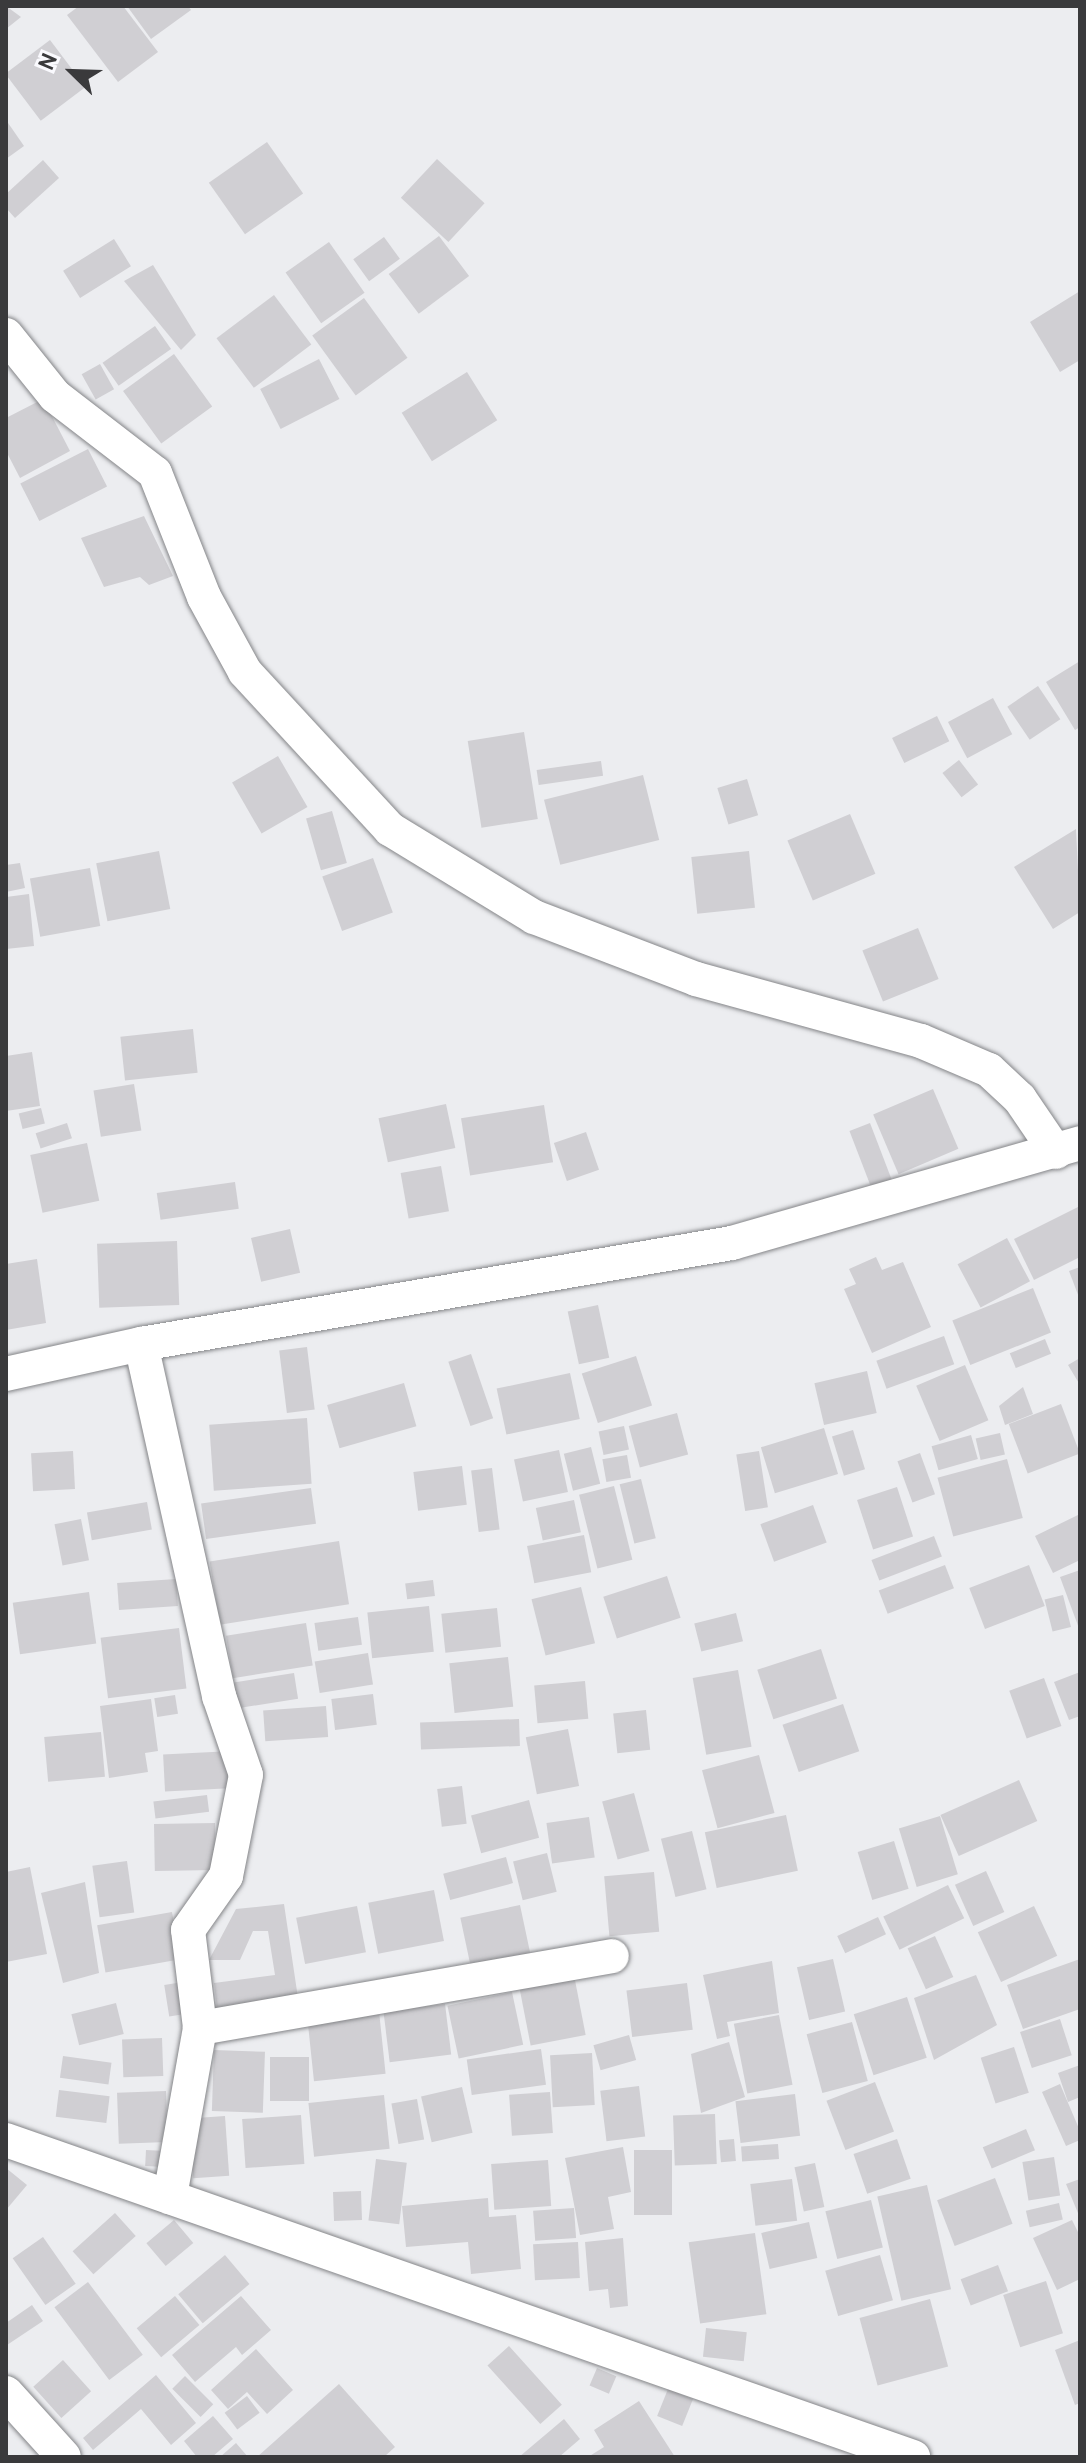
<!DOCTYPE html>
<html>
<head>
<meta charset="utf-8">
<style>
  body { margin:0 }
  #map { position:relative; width:1086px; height:2463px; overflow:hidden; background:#ecedf0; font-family:Overpass,sans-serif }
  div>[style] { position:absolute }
  .building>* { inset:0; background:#d0cfd3; transform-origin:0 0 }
  .roads { filter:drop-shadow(0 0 2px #848588) drop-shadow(0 0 2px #848588) }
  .minor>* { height:34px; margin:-17px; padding:0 17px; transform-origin:17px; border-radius:17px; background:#fff }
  span { translate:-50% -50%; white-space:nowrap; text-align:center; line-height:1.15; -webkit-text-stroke:6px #fafafe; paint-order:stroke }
  .frame { position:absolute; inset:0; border:8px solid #3a3a3c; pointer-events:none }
  .north { position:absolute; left:32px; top:32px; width:80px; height:80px; -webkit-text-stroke:6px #fafafe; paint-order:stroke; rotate:293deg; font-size:22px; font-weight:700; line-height:32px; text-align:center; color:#3a3a3c }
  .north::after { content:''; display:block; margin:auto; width:28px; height:36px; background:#3a3a3c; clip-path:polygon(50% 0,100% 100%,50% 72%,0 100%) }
</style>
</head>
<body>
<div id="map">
  <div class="building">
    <div style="clip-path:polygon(6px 6px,21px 17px,6px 29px)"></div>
    <div style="clip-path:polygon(79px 6px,123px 6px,158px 52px,118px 82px,67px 15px)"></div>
    <div style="clip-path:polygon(127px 6px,188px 6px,191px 10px,151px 39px)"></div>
    <div style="left:50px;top:40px;width:59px;height:56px;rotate:53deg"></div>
    <div style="clip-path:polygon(6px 120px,24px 146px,6px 159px)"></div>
    <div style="left:267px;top:142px;width:63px;height:71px;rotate:55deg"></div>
    <div style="left:437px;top:159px;width:65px;height:53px;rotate:43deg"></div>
    <div style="clip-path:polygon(43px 160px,59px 178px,15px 218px,6px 208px,6px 194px)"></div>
    <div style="left:439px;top:236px;width:50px;height:63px;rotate:53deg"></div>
    <div style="left:384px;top:237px;width:27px;height:38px;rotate:54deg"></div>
    <div style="left:114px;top:239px;width:32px;height:60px;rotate:58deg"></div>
    <div style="left:329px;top:242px;width:62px;height:53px;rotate:55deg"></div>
    <div style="clip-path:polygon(153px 265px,196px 335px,181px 350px,124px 281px)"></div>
    <div style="clip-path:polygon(1080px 291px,1080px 360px,1060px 372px,1030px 322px)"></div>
    <div style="left:274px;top:295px;width:62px;height:72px;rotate:53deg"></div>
    <div style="left:364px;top:298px;width:74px;height:64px;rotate:54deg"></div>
    <div style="left:155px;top:326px;width:28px;height:64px;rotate:55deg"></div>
    <div style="left:174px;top:354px;width:65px;height:63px;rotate:54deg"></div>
    <div style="left:319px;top:359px;width:45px;height:66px;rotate:63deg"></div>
    <div style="left:100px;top:364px;width:29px;height:21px;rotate:61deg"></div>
    <div style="left:467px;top:372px;width:57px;height:77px;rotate:58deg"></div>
    <div style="clip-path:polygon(43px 399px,70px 451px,20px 478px,6px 451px,6px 418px)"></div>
    <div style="left:88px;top:449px;width:42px;height:76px;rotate:63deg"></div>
    <div style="clip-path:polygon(144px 516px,173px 576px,149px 585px,140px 577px,104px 587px,81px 538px)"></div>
    <div style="clip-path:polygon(1080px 661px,1080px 727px,1075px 730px,1046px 682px)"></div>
    <div style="left:1038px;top:686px;width:40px;height:37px;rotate:56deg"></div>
    <div style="left:993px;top:698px;width:41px;height:51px;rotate:62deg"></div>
    <div style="left:937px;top:716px;width:28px;height:50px;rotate:64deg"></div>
    <div style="left:524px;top:732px;width:88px;height:57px;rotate:81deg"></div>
    <div style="left:278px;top:756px;width:59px;height:53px;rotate:60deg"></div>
    <div style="left:959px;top:760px;width:31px;height:21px;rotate:52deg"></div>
    <div style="left:601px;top:761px;width:15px;height:65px;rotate:82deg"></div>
    <div style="left:643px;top:775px;width:67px;height:102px;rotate:76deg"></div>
    <div style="left:747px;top:779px;width:38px;height:31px;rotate:73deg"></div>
    <div style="left:332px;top:811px;width:54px;height:27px;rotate:74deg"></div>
    <div style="left:850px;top:814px;width:65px;height:68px;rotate:67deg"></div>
    <div style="clip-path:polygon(1076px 829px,1080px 912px,1053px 929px,1014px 867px)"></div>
    <div style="left:159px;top:851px;width:59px;height:64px;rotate:79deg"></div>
    <div style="left:749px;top:851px;width:57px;height:58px;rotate:84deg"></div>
    <div style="left:373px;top:858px;width:58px;height:54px;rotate:70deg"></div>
    <div style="clip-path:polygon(20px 863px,25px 888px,6px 892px,6px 865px)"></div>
    <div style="left:90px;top:868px;width:59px;height:61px;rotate:80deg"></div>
    <div style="clip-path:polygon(29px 894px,34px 946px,6px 949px,6px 897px)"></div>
    <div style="left:918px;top:928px;width:55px;height:60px;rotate:68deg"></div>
    <div style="left:193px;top:1029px;width:44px;height:73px;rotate:84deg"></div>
    <div style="clip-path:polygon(32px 1052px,40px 1106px,6px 1111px,6px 1056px)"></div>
    <div style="left:134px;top:1084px;width:47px;height:41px;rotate:81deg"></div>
    <div style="left:933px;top:1089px;width:65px;height:65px;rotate:67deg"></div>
    <div style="left:446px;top:1104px;width:45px;height:69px;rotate:78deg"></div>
    <div style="left:544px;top:1105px;width:58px;height:84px;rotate:81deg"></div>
    <div style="left:41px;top:1108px;width:16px;height:23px;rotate:76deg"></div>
    <div style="left:67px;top:1123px;width:16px;height:33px;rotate:72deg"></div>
    <div style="left:870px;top:1123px;width:62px;height:22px;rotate:69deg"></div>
    <div style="left:586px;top:1132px;width:40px;height:34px;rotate:71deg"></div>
    <div style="left:87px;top:1143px;width:59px;height:58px;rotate:78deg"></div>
    <div style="left:441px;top:1166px;width:46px;height:41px;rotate:80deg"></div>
    <div style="left:235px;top:1182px;width:27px;height:79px;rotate:82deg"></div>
    <div style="clip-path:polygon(1080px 1206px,1080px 1257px,1034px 1280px,1014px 1239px)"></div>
    <div style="left:290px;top:1229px;width:45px;height:40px;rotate:77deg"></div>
    <div style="left:1007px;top:1238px;width:49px;height:56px;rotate:62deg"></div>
    <div style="left:177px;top:1241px;width:64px;height:80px;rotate:88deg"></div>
    <div style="clip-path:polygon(876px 1257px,882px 1270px,903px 1262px,931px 1327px,872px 1353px,844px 1289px,856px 1284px,849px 1269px)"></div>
    <div style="clip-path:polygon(37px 1259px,46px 1323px,6px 1330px,6px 1264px)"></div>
    <div style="clip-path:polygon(1080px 1267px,1080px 1300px,1069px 1271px)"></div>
    <div style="left:1033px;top:1288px;width:48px;height:87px;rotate:68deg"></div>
    <div style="left:598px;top:1305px;width:54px;height:31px;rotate:78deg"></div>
    <div style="left:944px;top:1336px;width:30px;height:72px;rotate:70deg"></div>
    <div style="left:1045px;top:1339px;width:16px;height:38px;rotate:68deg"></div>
    <div style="left:307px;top:1347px;width:63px;height:28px;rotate:83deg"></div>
    <div style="left:471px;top:1354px;width:68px;height:24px;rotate:71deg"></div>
    <div style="left:636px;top:1356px;width:52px;height:57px;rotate:72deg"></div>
    <div style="clip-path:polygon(1080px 1358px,1080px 1385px,1068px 1365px)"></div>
    <div style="left:965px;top:1365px;width:60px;height:53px;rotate:67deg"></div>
    <div style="left:867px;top:1371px;width:43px;height:54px;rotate:77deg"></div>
    <div style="left:570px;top:1373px;width:47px;height:75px;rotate:78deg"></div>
    <div style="left:404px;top:1383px;width:45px;height:80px;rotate:74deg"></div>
    <div style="clip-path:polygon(1023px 1387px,1033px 1414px,1005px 1425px,999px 1406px)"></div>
    <div style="left:1061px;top:1404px;width:53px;height:56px;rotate:69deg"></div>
    <div style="left:677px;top:1413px;width:43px;height:50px;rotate:75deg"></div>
    <div style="left:307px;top:1418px;width:66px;height:98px;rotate:86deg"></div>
    <div style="left:624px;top:1426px;width:24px;height:26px;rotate:78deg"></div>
    <div style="left:824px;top:1428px;width:48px;height:66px;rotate:73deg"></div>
    <div style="left:853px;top:1430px;width:41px;height:22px;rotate:73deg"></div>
    <div style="left:1000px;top:1433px;width:22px;height:25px;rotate:77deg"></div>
    <div style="left:971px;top:1435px;width:25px;height:41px;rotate:74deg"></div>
    <div style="left:591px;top:1447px;width:38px;height:28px;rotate:76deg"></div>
    <div style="left:559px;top:1450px;width:43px;height:46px;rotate:78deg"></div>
    <div style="left:73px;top:1451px;width:38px;height:42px;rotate:87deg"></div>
    <div style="left:759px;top:1451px;width:57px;height:23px;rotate:81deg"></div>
    <div style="left:920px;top:1453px;width:44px;height:24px;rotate:70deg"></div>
    <div style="left:627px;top:1455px;width:23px;height:25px;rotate:80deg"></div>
    <div style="left:1007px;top:1459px;width:61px;height:72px;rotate:75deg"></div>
    <div style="left:462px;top:1466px;width:39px;height:49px;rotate:83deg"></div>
    <div style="left:492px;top:1468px;width:62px;height:21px;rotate:83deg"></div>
    <div style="left:641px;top:1479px;width:61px;height:22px;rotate:76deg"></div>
    <div style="left:614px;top:1486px;width:76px;height:36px;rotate:76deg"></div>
    <div style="left:897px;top:1487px;width:52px;height:42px;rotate:72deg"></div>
    <div style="left:311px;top:1488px;width:36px;height:111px;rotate:82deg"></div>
    <div style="left:574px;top:1500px;width:33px;height:39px;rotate:78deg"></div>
    <div style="left:147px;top:1502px;width:28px;height:61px;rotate:80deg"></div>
    <div style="left:813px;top:1505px;width:40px;height:56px;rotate:70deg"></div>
    <div style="clip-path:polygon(1080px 1514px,1080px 1560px,1053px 1573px,1035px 1536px)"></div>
    <div style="left:81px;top:1519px;width:42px;height:27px;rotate:79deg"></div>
    <div style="left:584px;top:1535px;width:38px;height:58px;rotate:79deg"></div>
    <div style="left:934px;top:1536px;width:22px;height:67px;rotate:69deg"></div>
    <div style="left:339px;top:1541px;width:64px;height:131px;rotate:81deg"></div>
    <div style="left:945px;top:1565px;width:25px;height:71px;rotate:69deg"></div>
    <div style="left:1029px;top:1565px;width:44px;height:64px;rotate:69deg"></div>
    <div style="clip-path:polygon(1080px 1570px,1080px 1631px,1060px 1577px)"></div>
    <div style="left:667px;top:1576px;width:44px;height:67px;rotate:72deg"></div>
    <div style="left:176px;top:1579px;width:27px;height:59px;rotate:86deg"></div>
    <div style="left:433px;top:1580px;width:16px;height:28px;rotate:83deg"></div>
    <div style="left:581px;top:1587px;width:58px;height:51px;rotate:76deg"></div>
    <div style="left:89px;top:1592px;width:52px;height:77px;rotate:82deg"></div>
    <div style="left:1063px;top:1595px;width:33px;height:19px;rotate:76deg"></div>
    <div style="left:429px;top:1606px;width:46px;height:62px;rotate:84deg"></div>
    <div style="left:497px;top:1608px;width:39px;height:56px;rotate:84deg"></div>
    <div style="left:736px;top:1613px;width:29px;height:43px;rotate:76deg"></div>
    <div style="left:358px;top:1617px;width:28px;height:44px;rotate:82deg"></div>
    <div style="left:306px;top:1623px;width:43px;height:81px;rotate:81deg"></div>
    <div style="left:179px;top:1628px;width:61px;height:79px;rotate:83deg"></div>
    <div style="left:821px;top:1649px;width:52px;height:67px;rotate:72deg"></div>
    <div style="left:368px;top:1653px;width:32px;height:54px;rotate:81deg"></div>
    <div style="left:508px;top:1657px;width:50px;height:59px;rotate:84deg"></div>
    <div style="left:738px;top:1670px;width:78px;height:46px;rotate:80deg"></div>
    <div style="clip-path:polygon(1080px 1672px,1080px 1716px,1069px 1720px,1054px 1682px)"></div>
    <div style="left:294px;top:1673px;width:26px;height:61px;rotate:81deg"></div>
    <div style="left:1044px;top:1678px;width:51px;height:37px;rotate:70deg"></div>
    <div style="left:585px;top:1681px;width:38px;height:51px;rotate:85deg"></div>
    <div style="left:373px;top:1694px;width:31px;height:42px;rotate:83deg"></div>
    <div style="left:175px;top:1695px;width:19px;height:21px;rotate:81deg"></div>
    <div style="clip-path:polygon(151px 1699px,158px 1751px,145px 1753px,148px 1772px,109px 1778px,100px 1706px)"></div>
    <div style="left:843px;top:1704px;width:50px;height:64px;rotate:71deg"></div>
    <div style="left:326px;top:1706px;width:31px;height:63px;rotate:86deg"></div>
    <div style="left:646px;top:1710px;width:40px;height:33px;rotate:84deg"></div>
    <div style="left:519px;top:1719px;width:27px;height:99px;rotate:88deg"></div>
    <div style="left:568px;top:1729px;width:58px;height:43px;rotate:79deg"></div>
    <div style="left:101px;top:1732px;width:45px;height:57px;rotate:85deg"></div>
    <div style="left:232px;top:1751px;width:37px;height:69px;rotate:87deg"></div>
    <div style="left:759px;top:1755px;width:60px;height:59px;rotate:75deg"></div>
    <div style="left:1019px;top:1780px;width:45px;height:86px;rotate:66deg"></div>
    <div style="left:462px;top:1786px;width:38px;height:25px;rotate:83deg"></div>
    <div style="left:634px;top:1793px;width:60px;height:33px;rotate:75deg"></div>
    <div style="left:207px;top:1795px;width:17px;height:54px;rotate:83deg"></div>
    <div style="left:529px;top:1800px;width:39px;height:60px;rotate:75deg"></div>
    <div style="left:786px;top:1815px;width:57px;height:83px;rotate:78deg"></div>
    <div style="left:940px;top:1816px;width:61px;height:43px;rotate:73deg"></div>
    <div style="left:589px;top:1817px;width:41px;height:43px;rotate:82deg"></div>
    <div style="left:215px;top:1823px;width:47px;height:61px;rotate:89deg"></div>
    <div style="left:692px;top:1831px;width:60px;height:32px;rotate:76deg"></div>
    <div style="left:894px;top:1841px;width:50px;height:38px;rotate:73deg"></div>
    <div style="left:547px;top:1853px;width:40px;height:35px;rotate:76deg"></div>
    <div style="left:506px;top:1857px;width:27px;height:65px;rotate:75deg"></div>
    <div style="left:127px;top:1861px;width:52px;height:35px;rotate:82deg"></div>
    <div style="clip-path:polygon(30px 1867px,47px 1954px,6px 1962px,6px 1872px)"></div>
    <div style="left:986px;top:1871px;width:45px;height:34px;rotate:66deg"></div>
    <div style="left:654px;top:1872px;width:60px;height:50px;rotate:85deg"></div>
    <div style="clip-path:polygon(85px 1882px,99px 1973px,63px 1983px,41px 1893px)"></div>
    <div style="left:948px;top:1885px;width:37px;height:72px;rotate:64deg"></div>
    <div style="left:434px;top:1890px;width:52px;height:67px;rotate:79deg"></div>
    <div style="clip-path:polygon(284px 1904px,298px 1998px,217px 2009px,214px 1983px,275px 1975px,268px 1931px,253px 1931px,240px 1960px,209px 1960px,236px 1909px)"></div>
    <div style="left:520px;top:1905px;width:50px;height:61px;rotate:78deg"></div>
    <div style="left:357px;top:1906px;width:47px;height:62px;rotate:79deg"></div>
    <div style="left:1034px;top:1906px;width:55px;height:62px;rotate:65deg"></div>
    <div style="left:172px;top:1912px;width:48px;height:76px;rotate:80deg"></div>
    <div style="left:878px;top:1917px;width:19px;height:45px;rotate:65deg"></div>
    <div style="left:935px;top:1936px;width:45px;height:30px;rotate:66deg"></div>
    <div style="left:833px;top:1959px;width:54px;height:37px;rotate:77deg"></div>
    <div style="clip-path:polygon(1080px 1959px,1080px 2009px,1023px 2029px,1007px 1985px)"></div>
    <div style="clip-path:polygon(772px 1961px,779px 2013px,727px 2022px,730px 2036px,717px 2039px,703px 1975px)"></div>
    <div style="left:574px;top:1975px;width:61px;height:56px;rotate:79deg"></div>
    <div style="clip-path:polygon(976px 1975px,997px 2025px,934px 2060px,914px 1998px)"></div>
    <div style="left:183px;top:1982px;width:32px;height:19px;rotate:81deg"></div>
    <div style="left:687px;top:1983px;width:47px;height:61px;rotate:83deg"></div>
    <div style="left:512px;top:1992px;width:54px;height:66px;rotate:78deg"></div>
    <div style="left:907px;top:1997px;width:64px;height:56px;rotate:72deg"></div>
    <div style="left:116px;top:2003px;width:32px;height:46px;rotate:76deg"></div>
    <div style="left:445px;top:2004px;width:51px;height:62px;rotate:83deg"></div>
    <div style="left:379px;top:2011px;width:63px;height:72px;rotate:84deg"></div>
    <div style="left:779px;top:2015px;width:71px;height:46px;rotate:79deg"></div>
    <div style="left:1060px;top:2019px;width:38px;height:42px;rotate:72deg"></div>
    <div style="left:852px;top:2022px;width:61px;height:47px;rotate:75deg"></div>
    <div style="left:629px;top:2035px;width:26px;height:37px;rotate:74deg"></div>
    <div style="left:162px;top:2038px;width:38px;height:40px;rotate:88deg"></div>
    <div style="clip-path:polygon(729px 2042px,745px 2097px,701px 2113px,691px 2054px)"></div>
    <div style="left:1014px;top:2047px;width:48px;height:35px;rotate:72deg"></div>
    <div style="left:541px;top:2049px;width:36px;height:75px;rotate:82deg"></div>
    <div style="left:214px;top:2050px;width:51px;height:61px;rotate:2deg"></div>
    <div style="left:592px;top:2053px;width:52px;height:42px;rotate:87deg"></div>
    <div style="left:63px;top:2056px;width:49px;height:22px;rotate:8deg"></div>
    <div style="left:270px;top:2057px;width:39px;height:44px"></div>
    <div style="clip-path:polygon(1080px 2065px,1080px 2097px,1068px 2102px,1058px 2073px)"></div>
    <div style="left:875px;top:2082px;width:53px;height:52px;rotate:69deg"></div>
    <div style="clip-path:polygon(1060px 2084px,1080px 2131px,1080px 2140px,1066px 2146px,1042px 2092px)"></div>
    <div style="left:639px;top:2086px;width:51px;height:39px;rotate:83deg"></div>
    <div style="left:462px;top:2087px;width:47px;height:42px;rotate:77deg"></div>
    <div style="left:59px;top:2090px;width:51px;height:27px;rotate:7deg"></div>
    <div style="left:166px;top:2091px;width:51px;height:49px;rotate:88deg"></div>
    <div style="left:550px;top:2092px;width:41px;height:41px;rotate:86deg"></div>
    <div style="left:795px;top:2094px;width:42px;height:60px;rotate:83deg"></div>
    <div style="left:384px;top:2095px;width:54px;height:76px;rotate:84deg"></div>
    <div style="left:417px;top:2099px;width:41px;height:26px;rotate:80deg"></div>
    <div style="left:715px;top:2114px;width:50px;height:42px;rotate:88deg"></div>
    <div style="left:301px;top:2115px;width:49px;height:59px;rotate:86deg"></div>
    <div style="left:225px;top:2116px;width:60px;height:36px;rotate:86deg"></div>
    <div style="left:1026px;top:2129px;width:23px;height:47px;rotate:67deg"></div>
    <div style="left:734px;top:2139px;width:22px;height:15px;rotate:85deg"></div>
    <div style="left:897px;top:2139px;width:42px;height:46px;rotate:71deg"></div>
    <div style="left:778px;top:2144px;width:15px;height:37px;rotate:86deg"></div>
    <div style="clip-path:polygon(623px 2147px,631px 2192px,608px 2197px,614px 2229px,580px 2235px,565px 2158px)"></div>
    <div style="left:146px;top:2150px;width:19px;height:16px;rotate:3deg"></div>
    <div style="left:634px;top:2150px;width:38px;height:65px"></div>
    <div style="left:1054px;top:2157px;width:39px;height:32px;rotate:81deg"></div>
    <div style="left:376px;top:2159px;width:31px;height:62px;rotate:7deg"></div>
    <div style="left:548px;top:2160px;width:46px;height:57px;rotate:86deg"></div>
    <div style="left:815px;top:2163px;width:45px;height:21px;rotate:78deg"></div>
    <div style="clip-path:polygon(6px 2168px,27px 2185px,6px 2210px)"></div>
    <div style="left:995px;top:2178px;width:49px;height:62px;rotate:69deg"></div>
    <div style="left:792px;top:2179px;width:42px;height:42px;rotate:83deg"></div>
    <div style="clip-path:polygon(1080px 2179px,1080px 2218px,1066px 2184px)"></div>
    <div style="left:927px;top:2185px;width:107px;height:51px;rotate:77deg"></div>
    <div style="left:361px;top:2191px;width:29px;height:28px;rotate:88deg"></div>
    <div style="clip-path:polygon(488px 2198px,489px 2217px,516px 2215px,521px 2269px,471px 2274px,468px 2242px,406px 2247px,402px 2206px)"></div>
    <div style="left:871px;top:2200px;width:49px;height:47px;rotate:76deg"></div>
    <div style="left:1059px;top:2203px;width:17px;height:34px;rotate:77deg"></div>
    <div style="left:574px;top:2208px;width:30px;height:41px;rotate:86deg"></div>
    <div style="left:115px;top:2213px;width:31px;height:57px;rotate:48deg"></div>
    <div style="left:174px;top:2220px;width:30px;height:36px;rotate:50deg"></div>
    <div style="clip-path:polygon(1072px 2220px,1080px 2236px,1080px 2279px,1057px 2290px,1033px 2238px)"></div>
    <div style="left:809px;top:2222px;width:37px;height:49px;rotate:77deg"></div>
    <div style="left:755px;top:2233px;width:82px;height:67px;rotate:82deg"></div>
    <div style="left:43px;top:2237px;width:57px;height:37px;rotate:55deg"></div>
    <div style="clip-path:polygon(623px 2238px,628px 2306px,610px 2308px,608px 2289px,589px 2291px,585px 2242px)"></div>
    <div style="left:578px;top:2242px;width:36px;height:45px;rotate:87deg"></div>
    <div style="left:225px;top:2255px;width:38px;height:61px;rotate:50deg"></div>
    <div style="left:880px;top:2255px;width:47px;height:57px;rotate:74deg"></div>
    <div style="left:998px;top:2265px;width:28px;height:40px;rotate:69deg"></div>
    <div style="left:1046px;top:2281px;width:55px;height:45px;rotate:72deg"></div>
    <div style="left:88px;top:2282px;width:91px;height:42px;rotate:53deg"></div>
    <div style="left:175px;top:2296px;width:38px;height:50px;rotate:50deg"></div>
    <div style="clip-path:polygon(241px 2296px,271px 2330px,242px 2355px,236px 2347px,195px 2382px,172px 2355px)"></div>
    <div style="left:930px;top:2299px;width:70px;height:73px;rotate:75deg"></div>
    <div style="clip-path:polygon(32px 2305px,43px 2321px,7px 2345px,6px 2323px)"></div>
    <div style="left:706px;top:2328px;width:41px;height:29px;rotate:6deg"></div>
    <div style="clip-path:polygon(1080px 2340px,1080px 2403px,1075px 2405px,1055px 2350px)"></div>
    <div style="left:509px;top:2346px;width:79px;height:29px;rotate:48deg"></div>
    <div style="clip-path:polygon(256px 2349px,293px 2390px,267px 2414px,247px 2392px,228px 2409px,211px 2390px)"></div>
    <div style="left:63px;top:2360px;width:42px;height:40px;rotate:48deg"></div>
    <div style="left:597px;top:2368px;width:21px;height:19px;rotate:23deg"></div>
    <div style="clip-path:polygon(156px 2375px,196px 2423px,171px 2445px,141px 2409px,93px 2450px,83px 2438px)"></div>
    <div style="left:185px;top:2376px;width:40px;height:18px;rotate:45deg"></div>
    <div style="clip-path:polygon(339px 2384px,395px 2447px,384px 2457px,257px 2457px)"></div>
    <div style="left:668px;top:2389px;width:27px;height:29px;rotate:22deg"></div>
    <div style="left:247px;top:2396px;width:21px;height:28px;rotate:53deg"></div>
    <div style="clip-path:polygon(639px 2401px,675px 2457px,588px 2457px,604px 2447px,594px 2430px)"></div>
    <div style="clip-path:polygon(213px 2416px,233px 2439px,212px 2457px,197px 2457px,184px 2441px)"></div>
    <div style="clip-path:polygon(564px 2419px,580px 2439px,559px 2457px,519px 2457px)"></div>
    <div style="clip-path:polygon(236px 2443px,248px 2457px,220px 2457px)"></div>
  </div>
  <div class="roads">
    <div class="minor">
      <div style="left:6px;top:335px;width:78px;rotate:51.2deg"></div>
      <div style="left:55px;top:396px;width:126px;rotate:37.6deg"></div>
      <div style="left:155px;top:473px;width:133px;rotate:68.4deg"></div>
      <div style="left:204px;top:597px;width:85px;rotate:61.3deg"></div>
      <div style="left:245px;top:672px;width:214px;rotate:47.3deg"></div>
      <div style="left:390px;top:829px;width:169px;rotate:31.4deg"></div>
      <div style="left:534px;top:917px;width:173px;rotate:20.9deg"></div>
      <div style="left:696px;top:979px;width:233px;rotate:15.4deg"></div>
      <div style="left:921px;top:1041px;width:74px;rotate:23.1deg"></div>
      <div style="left:989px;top:1070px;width:42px;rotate:43.1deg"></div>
      <div style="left:1020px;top:1099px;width:64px;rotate:55.8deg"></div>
      <div style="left:141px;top:1344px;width:361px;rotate:77.5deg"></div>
      <div style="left:219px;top:1696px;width:83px;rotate:71.1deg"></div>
      <div style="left:246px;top:1775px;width:103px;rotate:101.2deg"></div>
      <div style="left:226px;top:1876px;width:66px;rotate:125.1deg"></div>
      <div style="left:188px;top:1930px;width:99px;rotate:83deg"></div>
      <div style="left:200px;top:2028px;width:172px;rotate:100.1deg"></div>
      <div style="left:6px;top:1374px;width:138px;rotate:-12.5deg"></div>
      <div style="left:141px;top:1344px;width:600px;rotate:-9.7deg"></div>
      <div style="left:732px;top:1243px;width:362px;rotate:-16deg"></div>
      <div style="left:200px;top:2028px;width:418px;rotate:-9.9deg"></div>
      <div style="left:6px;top:2140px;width:961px;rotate:19.26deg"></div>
      <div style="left:6px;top:2393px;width:86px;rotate:47.8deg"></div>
    </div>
  </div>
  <div class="frame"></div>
  <div class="north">N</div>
</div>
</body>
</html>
